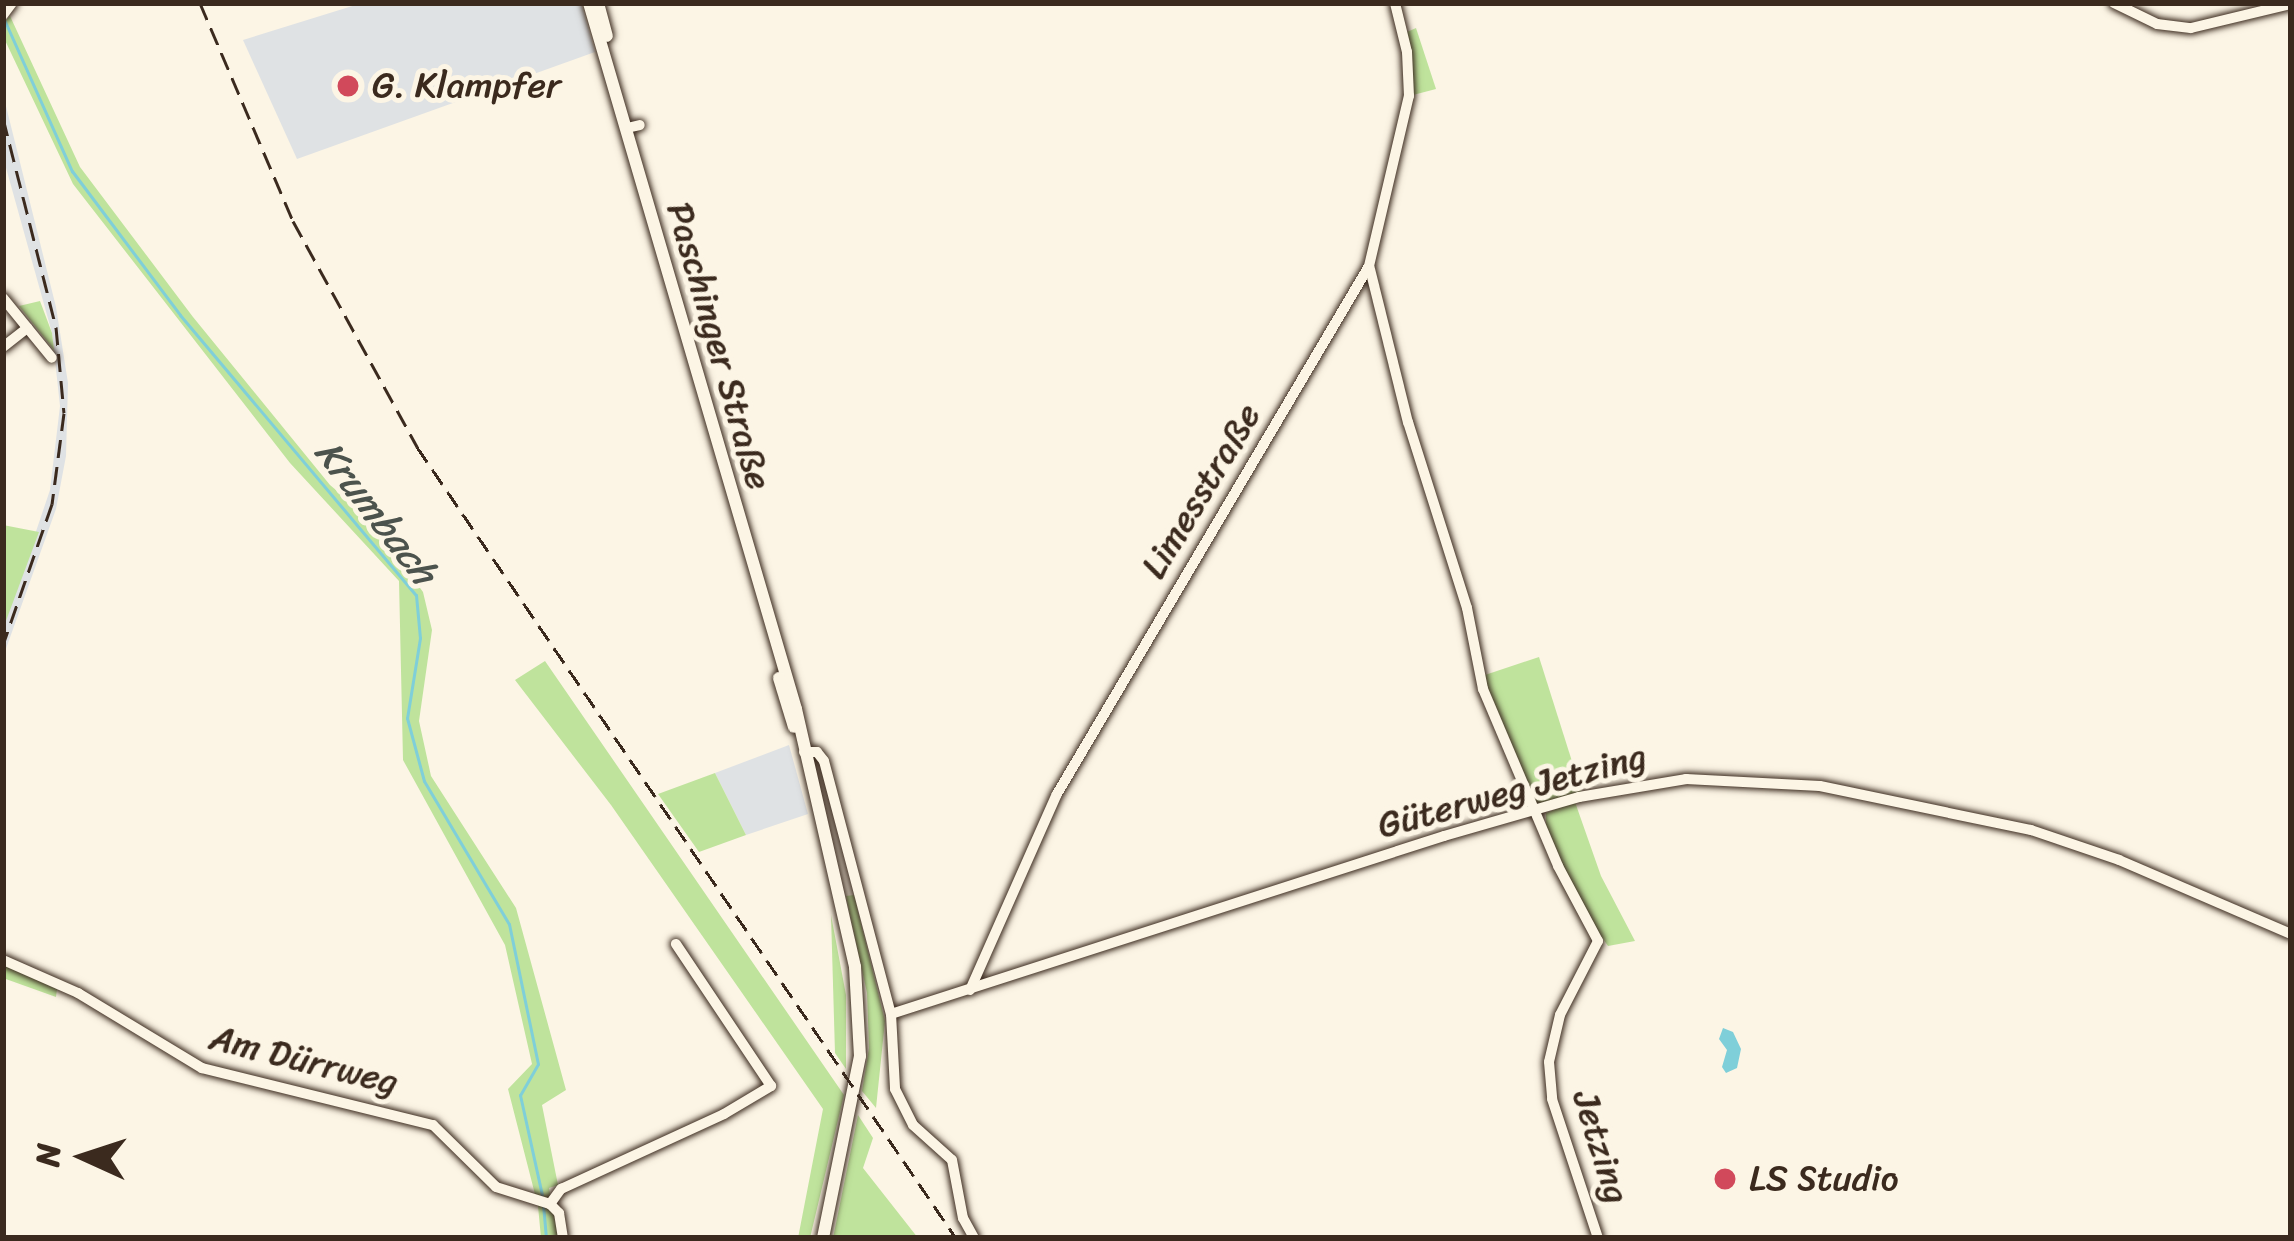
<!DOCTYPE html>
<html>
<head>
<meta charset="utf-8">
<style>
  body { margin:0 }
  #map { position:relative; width:2294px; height:1241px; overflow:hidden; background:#fcf5e5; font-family:Sriracha,sans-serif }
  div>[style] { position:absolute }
  .built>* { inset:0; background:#dfe2e4 }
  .green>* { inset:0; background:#bfe39c }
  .water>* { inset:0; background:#7fcfd9 }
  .stream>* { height:3px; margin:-1.5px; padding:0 1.5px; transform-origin:1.5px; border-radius:1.5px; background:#7fcfd9 }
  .roads { filter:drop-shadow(0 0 3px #3b2a1e) drop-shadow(0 0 3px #3b2a1e) }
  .minor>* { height:10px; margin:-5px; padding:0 5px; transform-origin:5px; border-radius:5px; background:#fcf5e5 }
  .tertiary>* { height:12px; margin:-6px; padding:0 6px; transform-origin:6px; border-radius:6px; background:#fcf5e5 }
  .rail>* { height:3px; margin-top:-1.5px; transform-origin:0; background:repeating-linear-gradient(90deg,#3b2a1e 0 18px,transparent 0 27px) }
  .dots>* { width:33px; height:33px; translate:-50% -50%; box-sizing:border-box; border:6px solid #fcf5e5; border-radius:50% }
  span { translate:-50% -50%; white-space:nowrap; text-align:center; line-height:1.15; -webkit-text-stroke:10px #fcf5e5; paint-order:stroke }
  .poi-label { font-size:36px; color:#3b2a1e }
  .left { translate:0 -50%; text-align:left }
  .street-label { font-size:36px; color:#3b2a1e }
  .water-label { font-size:39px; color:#4c534d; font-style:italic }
  .frame { position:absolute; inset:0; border:6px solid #3b2a1e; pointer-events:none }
  .north { position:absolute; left:24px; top:1097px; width:120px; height:120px; -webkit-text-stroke:9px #fcf5e5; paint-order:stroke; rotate:273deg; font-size:33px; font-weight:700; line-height:48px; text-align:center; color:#3b2a1e }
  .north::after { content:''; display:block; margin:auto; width:42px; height:54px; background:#3b2a1e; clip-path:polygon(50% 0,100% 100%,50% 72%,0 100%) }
</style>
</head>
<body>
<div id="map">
  <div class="built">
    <div style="clip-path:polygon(362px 3px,581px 3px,595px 52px,297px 159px,243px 40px)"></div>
    <div style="clip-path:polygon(3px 94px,56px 307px,68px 383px,66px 456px,56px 509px,3px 657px,3px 629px,50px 490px,60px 406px,52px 333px,3px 157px)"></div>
    <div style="clip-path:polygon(789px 745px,808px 814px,746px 835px,715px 773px)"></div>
  </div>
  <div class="green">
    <div style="clip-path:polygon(10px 16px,80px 167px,193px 317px,330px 485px,368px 517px,423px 592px,432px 630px,419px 721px,431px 776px,516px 908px,566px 1090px,542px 1105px,558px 1185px,549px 1188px,558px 1238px,541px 1238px,538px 1206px,508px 1089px,532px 1064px,505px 945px,403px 760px,399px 581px,290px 463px,73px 184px,3px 36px,3px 23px)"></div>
    <div style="clip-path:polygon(1416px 28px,1436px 89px,1413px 95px,1407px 32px)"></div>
    <div style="clip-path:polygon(40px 301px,52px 333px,54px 350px,19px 306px)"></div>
    <div style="clip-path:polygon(3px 525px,39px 532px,3px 629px,6px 555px)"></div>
    <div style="clip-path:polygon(1539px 657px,1582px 793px,1538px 804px,1532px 800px,1482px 676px)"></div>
    <div style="clip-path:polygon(545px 661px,844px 1095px,810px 1238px,798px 1238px,823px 1109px,611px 805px,515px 680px)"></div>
    <div style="clip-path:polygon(715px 773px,746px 835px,699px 852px,658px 794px)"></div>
    <div style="clip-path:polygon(1575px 802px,1601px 876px,1635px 941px,1608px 946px,1583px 910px,1546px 827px,1546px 813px)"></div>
    <div style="clip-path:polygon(854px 895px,885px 1021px,876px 1108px,862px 1091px,869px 1048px,867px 993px,846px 896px)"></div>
    <div style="clip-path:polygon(831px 915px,846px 995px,846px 1069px,835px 1053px)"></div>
    <div style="clip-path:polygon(3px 963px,57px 989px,56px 997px,3px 978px)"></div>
    <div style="clip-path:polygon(858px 1115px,873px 1138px,863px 1168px,918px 1238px,833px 1238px)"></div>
  </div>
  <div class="water">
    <div style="clip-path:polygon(1723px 1028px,1733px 1032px,1741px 1049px,1737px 1068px,1726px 1073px,1722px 1067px,1727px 1050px,1719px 1039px)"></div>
  </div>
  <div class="stream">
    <div style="left:3px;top:17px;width:169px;rotate:65.9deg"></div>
    <div style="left:72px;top:171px;width:180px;rotate:53.1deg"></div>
    <div style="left:180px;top:315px;width:366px;rotate:49.9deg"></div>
    <div style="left:416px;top:595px;width:43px;rotate:84.7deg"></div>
    <div style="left:420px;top:638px;width:81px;rotate:99.2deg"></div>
    <div style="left:407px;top:718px;width:65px;rotate:74.9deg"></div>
    <div style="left:424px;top:781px;width:166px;rotate:59.3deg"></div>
    <div style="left:509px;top:924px;width:143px;rotate:78.3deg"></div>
    <div style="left:538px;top:1064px;width:36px;rotate:120deg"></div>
    <div style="left:520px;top:1095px;width:102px;rotate:77.6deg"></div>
    <div style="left:543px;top:1204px;width:34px;rotate:85deg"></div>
  </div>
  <div class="roads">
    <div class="minor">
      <div style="left:2114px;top:3px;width:48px;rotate:26deg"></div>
      <div style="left:2157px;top:24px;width:34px;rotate:7deg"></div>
      <div style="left:2191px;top:28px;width:103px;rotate:-13.5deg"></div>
      <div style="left:3px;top:15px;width:15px;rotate:-53deg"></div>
      <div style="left:627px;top:128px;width:13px;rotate:-13deg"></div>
      <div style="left:1370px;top:269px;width:158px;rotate:76.1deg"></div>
      <div style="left:1408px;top:422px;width:195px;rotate:72.4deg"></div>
      <div style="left:1467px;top:608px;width:83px;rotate:78.8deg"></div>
      <div style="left:1483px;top:689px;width:192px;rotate:67deg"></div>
      <div style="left:1558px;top:866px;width:85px;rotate:61.9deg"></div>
      <div style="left:1598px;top:941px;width:83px;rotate:117.2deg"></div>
      <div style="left:1560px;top:1015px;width:48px;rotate:103.2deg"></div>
      <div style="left:1549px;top:1062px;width:37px;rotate:85deg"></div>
      <div style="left:1552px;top:1099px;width:146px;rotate:71.7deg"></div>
      <div style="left:3px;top:298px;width:77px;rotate:50.8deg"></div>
      <div style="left:3px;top:347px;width:31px;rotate:-38deg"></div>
      <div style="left:804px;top:752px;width:13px"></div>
      <div style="left:817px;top:752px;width:11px;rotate:52deg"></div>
      <div style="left:824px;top:761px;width:262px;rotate:75.2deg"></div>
      <div style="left:891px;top:1014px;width:75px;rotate:86.9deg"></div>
      <div style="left:895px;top:1089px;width:40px;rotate:63.4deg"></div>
      <div style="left:913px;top:1125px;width:52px;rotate:41.9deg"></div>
      <div style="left:952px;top:1160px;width:59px;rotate:79.3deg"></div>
      <div style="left:963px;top:1218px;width:23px;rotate:61deg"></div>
      <div style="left:3px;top:960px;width:82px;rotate:23.7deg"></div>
      <div style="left:78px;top:993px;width:145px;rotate:31.2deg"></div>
      <div style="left:202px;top:1068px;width:238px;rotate:13.9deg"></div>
      <div style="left:433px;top:1125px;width:88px;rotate:44.5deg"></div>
      <div style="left:496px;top:1187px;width:57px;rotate:17.5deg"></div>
      <div style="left:550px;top:1204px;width:13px;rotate:45deg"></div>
      <div style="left:559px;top:1213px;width:25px;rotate:81deg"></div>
      <div style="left:970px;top:990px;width:214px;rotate:-66.1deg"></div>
      <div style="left:1057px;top:794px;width:613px;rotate:-59.42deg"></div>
      <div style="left:1369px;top:266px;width:175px;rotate:-76.8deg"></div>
      <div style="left:1409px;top:96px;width:44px;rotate:-92.6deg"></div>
      <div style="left:1407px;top:52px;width:50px;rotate:-103.8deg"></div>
      <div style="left:891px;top:1014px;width:581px;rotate:-17.84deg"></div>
      <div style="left:1444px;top:836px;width:141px;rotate:-16.1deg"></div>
      <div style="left:1579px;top:797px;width:109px;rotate:-9.5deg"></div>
      <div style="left:1686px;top:779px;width:134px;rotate:3deg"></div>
      <div style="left:1820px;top:786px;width:216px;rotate:11.8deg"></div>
      <div style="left:2031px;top:830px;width:93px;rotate:18.8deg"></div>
      <div style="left:2119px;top:860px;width:187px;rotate:23.3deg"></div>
      <div style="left:550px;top:1204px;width:19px;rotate:-54deg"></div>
      <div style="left:561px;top:1189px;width:179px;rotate:-24.7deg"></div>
      <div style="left:724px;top:1114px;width:55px;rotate:-30.8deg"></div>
      <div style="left:771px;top:1086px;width:171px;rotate:-123.8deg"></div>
    </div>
    <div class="tertiary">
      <div style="left:589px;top:3px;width:736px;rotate:73.66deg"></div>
      <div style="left:796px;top:709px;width:265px;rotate:77.1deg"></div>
      <div style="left:855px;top:967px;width:89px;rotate:86.8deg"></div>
      <div style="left:860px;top:1056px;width:186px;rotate:101.5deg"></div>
      <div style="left:598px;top:3px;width:34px;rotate:75deg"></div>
      <div style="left:779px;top:678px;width:51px;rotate:73deg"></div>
    </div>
  </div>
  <div class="rail">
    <div style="left:200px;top:3px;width:237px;rotate:66.9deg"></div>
    <div style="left:293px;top:221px;width:258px;rotate:61.2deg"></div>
    <div style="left:417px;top:447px;width:957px;rotate:55.73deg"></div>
    <div style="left:3px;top:118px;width:216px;rotate:75.8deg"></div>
    <div style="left:56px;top:327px;width:86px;rotate:84.7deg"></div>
    <div style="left:64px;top:413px;width:92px;rotate:97.5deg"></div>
    <div style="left:52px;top:504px;width:149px;rotate:109.2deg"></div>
  </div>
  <div class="dots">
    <div style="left:348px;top:86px;background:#d1495b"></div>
    <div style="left:1725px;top:1179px;background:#d1495b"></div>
  </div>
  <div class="poi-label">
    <span class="left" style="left:372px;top:86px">G. Klampfer</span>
    <span class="left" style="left:1749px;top:1179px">LS Studio</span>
  </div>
  <div class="street-label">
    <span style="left:719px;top:346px;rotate:74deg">Paschinger Straße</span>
    <span style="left:1201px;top:491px;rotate:-59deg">Limesstraße</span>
    <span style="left:1512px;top:791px;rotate:-15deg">Güterweg Jetzing</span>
    <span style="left:304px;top:1060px;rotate:14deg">Am Dürrweg</span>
    <span style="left:1601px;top:1147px;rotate:73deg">Jetzing</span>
  </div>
  <div class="water-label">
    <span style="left:376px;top:512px;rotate:52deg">Krumbach</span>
  </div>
  <div class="frame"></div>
  <div class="north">N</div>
</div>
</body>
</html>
